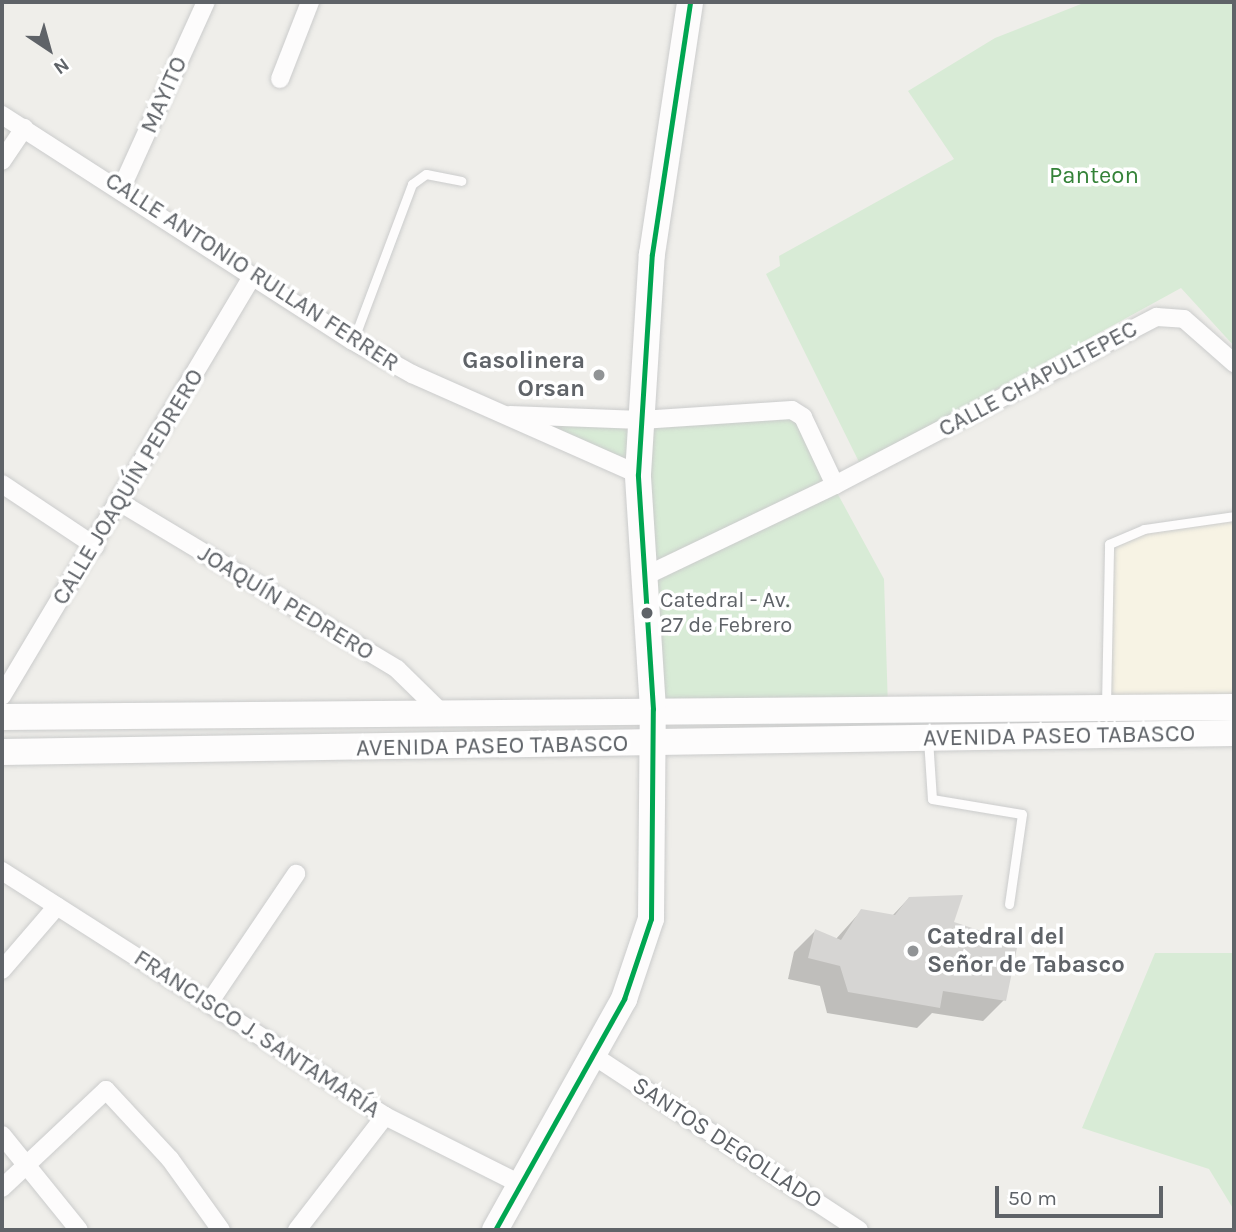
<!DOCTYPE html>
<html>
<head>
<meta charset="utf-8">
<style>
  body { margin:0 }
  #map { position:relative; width:1236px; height:1232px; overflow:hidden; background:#efeeea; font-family:Karla,sans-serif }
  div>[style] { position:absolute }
  .commercial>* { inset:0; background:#f7f3e4 }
  .green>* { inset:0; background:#d8ebd6 }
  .shadow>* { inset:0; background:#0003 }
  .building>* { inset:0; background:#d6d5d3 }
  .roads { filter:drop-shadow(0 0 2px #cbcccc) drop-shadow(0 0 2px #cbcccc) }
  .service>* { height:9px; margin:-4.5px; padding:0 4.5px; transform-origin:4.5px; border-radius:4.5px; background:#fdfcfc }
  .minor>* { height:18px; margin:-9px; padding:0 9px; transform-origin:9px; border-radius:9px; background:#fdfcfc }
  .secondary>* { height:26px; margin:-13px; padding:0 13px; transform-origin:13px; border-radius:13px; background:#fdfcfc }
  .bus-1>* { height:5px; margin:-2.5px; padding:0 2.5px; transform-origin:2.5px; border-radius:2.5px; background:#00a651 }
  .dots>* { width:19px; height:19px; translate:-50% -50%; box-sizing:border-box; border:4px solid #fff; border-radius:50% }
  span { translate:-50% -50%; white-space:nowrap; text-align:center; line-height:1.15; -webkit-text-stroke:7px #fff; paint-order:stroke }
  .bus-label { font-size:22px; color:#5f6368 }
  .left { translate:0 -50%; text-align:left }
  .street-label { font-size:24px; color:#5f6368 }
  .park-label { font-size:24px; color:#348238 }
  .poi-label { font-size:24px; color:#5f6368; font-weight:700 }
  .right { translate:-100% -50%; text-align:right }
  .frame { position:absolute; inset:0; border:4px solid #5f6368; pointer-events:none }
  .north { position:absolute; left:14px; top:14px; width:70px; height:70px; -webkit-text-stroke:5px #fff; paint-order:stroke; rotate:144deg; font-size:19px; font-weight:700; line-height:28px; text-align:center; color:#5f6368 }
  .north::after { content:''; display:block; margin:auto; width:24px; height:32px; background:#5f6368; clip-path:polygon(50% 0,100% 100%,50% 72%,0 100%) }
  .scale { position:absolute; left:995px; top:1186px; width:168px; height:32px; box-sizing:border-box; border:4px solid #5f6368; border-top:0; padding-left:9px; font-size:21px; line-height:24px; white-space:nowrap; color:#5f6368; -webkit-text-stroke:5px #fff; paint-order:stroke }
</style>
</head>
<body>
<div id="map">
  <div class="commercial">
    <div style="clip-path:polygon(1234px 519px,1234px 702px,1109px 704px,1112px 548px,1145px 532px)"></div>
  </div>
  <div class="green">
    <div style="clip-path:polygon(1086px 2px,1234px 2px,1234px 346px,1181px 288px,860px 464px,766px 274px,780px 266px,779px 256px,954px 159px,908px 91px,995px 38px)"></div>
    <div style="clip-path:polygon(792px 410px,884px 579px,888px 708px,653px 709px,638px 474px,510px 415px)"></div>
    <div style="clip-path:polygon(1155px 953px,1234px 953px,1234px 1210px,1209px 1169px,1082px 1128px)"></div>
  </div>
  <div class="shadow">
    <div style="clip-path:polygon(909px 898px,952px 923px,1004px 1000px,983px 1021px,932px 1013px,917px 1028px,827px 1013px,820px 986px,788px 979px,794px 952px,815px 931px,835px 940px,862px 910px,892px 916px)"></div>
  </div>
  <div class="building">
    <div style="clip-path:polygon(963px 895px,954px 922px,1018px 943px,1006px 1001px,943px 991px,940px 1008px,848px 992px,840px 966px,808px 958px,815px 929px,841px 940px,861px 909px,895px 915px,909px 897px)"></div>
  </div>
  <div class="roads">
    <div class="service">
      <div style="left:353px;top:341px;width:168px;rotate:-69.4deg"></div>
      <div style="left:412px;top:184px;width:17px;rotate:-36deg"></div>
      <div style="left:426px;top:174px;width:36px;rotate:11deg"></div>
      <div style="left:1106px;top:706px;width:162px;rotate:-88.9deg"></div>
      <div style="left:1109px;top:544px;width:38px;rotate:-23deg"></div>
      <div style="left:1144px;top:529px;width:91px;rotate:-8.2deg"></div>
      <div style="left:928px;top:739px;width:60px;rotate:86.2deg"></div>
      <div style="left:932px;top:799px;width:91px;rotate:9.5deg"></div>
      <div style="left:1022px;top:814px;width:91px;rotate:98.2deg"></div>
    </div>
    <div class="minor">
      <div style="left:280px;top:79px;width:83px;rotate:-68.7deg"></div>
      <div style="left:2px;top:115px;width:417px;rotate:32.8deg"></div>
      <div style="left:353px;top:341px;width:68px;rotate:29.2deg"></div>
      <div style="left:412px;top:374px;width:247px;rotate:23.9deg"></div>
      <div style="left:2px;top:161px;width:40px;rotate:-56deg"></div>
      <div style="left:121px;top:189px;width:205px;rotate:-65.6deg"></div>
      <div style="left:510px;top:415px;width:131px;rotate:2.2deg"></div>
      <div style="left:641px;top:420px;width:151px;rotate:-3.8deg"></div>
      <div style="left:792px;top:410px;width:13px;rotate:32deg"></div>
      <div style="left:803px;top:417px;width:75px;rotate:64.8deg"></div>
      <div style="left:835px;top:485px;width:363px;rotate:-27.6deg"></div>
      <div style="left:1157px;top:317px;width:27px;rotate:4deg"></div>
      <div style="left:1184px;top:319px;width:67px;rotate:41.3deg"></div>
      <div style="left:2px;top:484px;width:112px;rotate:33.7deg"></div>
      <div style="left:121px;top:503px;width:322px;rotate:31deg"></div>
      <div style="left:397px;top:669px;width:63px;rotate:44.4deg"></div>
      <div style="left:643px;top:577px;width:213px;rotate:-25.6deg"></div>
      <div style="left:2px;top:696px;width:488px;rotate:-59.2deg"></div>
      <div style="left:2px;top:871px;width:455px;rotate:32.6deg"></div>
      <div style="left:385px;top:1116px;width:151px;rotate:26.7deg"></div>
      <div style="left:2px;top:970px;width:84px;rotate:-49.3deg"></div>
      <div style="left:209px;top:1003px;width:156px;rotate:-56deg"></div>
      <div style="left:594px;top:1056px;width:317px;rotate:33.3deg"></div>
      <div style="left:2px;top:1135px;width:122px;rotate:51deg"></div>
      <div style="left:2px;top:1188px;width:143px;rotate:-43.3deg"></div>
      <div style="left:106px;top:1090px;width:94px;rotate:47.2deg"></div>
      <div style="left:170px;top:1159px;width:87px;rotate:54.3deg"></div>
      <div style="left:297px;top:1230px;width:144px;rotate:-52.3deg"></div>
    </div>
    <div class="secondary">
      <div style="left:2px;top:717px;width:1232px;rotate:-0.47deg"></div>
      <div style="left:2px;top:752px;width:1232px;rotate:-0.88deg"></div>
      <div style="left:495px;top:1230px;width:265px;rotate:-60.8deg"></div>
      <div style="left:624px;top:999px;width:84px;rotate:-71.4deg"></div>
      <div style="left:651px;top:919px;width:210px;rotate:-89.5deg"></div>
      <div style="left:653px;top:709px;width:235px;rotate:-93.7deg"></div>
      <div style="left:638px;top:474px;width:220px;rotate:-86.4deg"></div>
      <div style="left:652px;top:254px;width:255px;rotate:-81.4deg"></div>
    </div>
  </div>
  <div class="bus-1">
    <div style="left:495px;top:1230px;width:265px;rotate:-60.8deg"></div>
    <div style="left:624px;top:999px;width:84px;rotate:-71.4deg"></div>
    <div style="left:651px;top:919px;width:210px;rotate:-89.5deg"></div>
    <div style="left:653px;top:709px;width:235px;rotate:-93.7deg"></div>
    <div style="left:638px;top:474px;width:220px;rotate:-86.4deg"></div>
    <div style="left:652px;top:254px;width:255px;rotate:-81.4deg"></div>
  </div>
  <div class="dots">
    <div style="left:599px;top:375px;background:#919496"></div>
    <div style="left:647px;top:613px;background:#5f6368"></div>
    <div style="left:913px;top:951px;background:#919496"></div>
  </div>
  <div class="bus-label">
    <span class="left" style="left:660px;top:613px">Catedral - Av.<br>27 de Febrero</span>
  </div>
  <div class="street-label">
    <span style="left:164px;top:95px;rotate:-66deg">MAYITO</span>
    <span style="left:252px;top:272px;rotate:33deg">CALLE ANTONIO RULLAN FERRER</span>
    <span style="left:1038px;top:379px;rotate:-28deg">CALLE CHAPULTEPEC</span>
    <span style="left:128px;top:487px;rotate:-59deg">CALLE JOAQUÍN PEDRERO</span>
    <span style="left:286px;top:603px;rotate:31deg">JOAQUÍN PEDRERO</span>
    <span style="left:1059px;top:736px;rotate:-1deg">AVENIDA PASEO TABASCO</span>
    <span style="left:492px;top:746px;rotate:-1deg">AVENIDA PASEO TABASCO</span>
    <span style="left:257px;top:1034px;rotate:33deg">FRANCISCO J. SANTAMARÍA</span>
    <span style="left:727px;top:1143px;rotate:33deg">SANTOS DEGOLLADO</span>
  </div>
  <div class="park-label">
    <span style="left:1094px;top:176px">Panteon</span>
  </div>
  <div class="poi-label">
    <span class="right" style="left:585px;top:375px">Gasolinera<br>Orsan</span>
    <span class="left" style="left:927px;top:951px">Catedral del<br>Señor de Tabasco</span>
  </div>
  <div class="frame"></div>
  <div class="north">N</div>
  <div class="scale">50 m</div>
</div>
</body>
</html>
